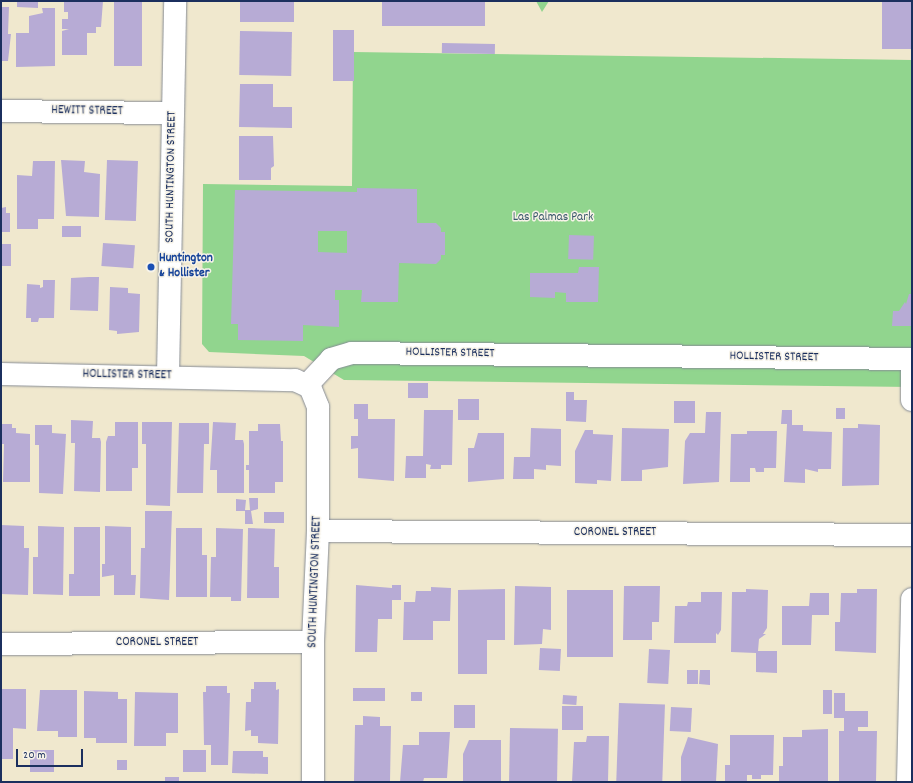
<!DOCTYPE html>
<html>
<head>
<meta charset="utf-8">
<style>
  body { margin:0 }
  #map { position:relative; width:913px; height:783px; overflow:hidden; background:#f0e8ce; font-family:Dekko,sans-serif }
  div>[style] { position:absolute }
  .green>* { inset:0; background:#91d58e }
  .building>* { inset:0; background:#b7abd5; transform-origin:0 0 }
  .roads { filter:drop-shadow(0 0 1px #868c96) drop-shadow(0 0 1px #868c96) }
  .minor>* { height:22px; margin:-11px; padding:0 11px; transform-origin:11px; border-radius:11px; background:#fff }
  .dots>* { width:11px; height:11px; translate:-50% -50%; box-sizing:border-box; border:2px solid #f7f3e8; border-radius:50% }
  span { translate:-50% -50%; white-space:nowrap; text-align:center; line-height:1.15; -webkit-text-stroke:3px #f7f3e8; paint-order:stroke }
  .street-label { font-size:13px; color:#1b2f5e }
  .park-label { font-size:13px; color:#38586a }
  .transit-label { font-size:13px; color:#164399; font-weight:700 }
  .left { translate:0 -50%; text-align:left }
  .frame { position:absolute; inset:0; border:2px solid #1b2f5e; pointer-events:none }
  .scale { position:absolute; left:16px; top:749px; width:67px; height:18px; box-sizing:border-box; border:2px solid #1b2f5e; border-top:0; padding-left:5px; font-size:12px; line-height:14px; white-space:nowrap; color:#1b2f5e; -webkit-text-stroke:3px #f7f3e8; paint-order:stroke }
</style>
</head>
<body>
<div id="map">
  <div class="green">
    <div style="clip-path:polygon(536px 1px,549px 1px,542px 12px)"></div>
    <div style="clip-path:polygon(353px 52px,912px 60px,912px 387px,344px 380px,304px 356px,209px 352px,202px 344px,203px 184px,352px 186px)"></div>
  </div>
  <div class="building">
    <div style="clip-path:polygon(17px 1px,38px 1px,38px 8px,17px 7px)"></div>
    <div style="clip-path:polygon(64px 1px,103px 1px,101px 27px,96px 27px,96px 33px,87px 33px,87px 55px,62px 55px,62px 31px,69px 29px,62px 29px,62px 19px,68px 19px,68px 12px,64px 12px)"></div>
    <div style="left:114px;top:1px;width:28px;height:65px"></div>
    <div style="left:240px;top:1px;width:54px;height:21px"></div>
    <div style="left:382px;top:1px;width:103px;height:25px"></div>
    <div style="left:882px;top:1px;width:30px;height:48px"></div>
    <div style="clip-path:polygon(1px 7px,9px 7px,8px 34px,11px 34px,8px 61px,1px 61px)"></div>
    <div style="clip-path:polygon(42px 8px,55px 8px,55px 66px,16px 67px,16px 33px,29px 33px,29px 16px,43px 13px)"></div>
    <div style="left:333px;top:30px;width:21px;height:51px"></div>
    <div style="left:240px;top:31px;width:52px;height:44px;rotate:1deg"></div>
    <div style="left:442px;top:43px;width:53px;height:10px;rotate:1deg"></div>
    <div style="clip-path:polygon(240px 84px,273px 84px,273px 107px,292px 107px,292px 128px,239px 127px)"></div>
    <div style="clip-path:polygon(239px 136px,273px 136px,274px 166px,271px 168px,271px 180px,239px 180px)"></div>
    <div style="clip-path:polygon(61px 160px,85px 161px,84px 172px,100px 174px,99px 217px,66px 216px)"></div>
    <div style="left:107px;top:160px;width:31px;height:60px;rotate:2deg"></div>
    <div style="clip-path:polygon(33px 161px,55px 161px,54px 219px,38px 219px,38px 229px,17px 229px,17px 175px,32px 176px)"></div>
    <div style="clip-path:polygon(evenodd,357px 188px,417px 189px,417px 223px,436px 223px,441px 228px,441px 232px,445px 232px,445px 255px,441px 255px,441px 259px,436px 264px,399px 263px,398px 302px,361px 302px,362px 290px,335px 290px,335px 300px,339px 300px,339px 327px,303px 325px,303px 341px,238px 340px,238px 324px,231px 324px,235px 190px,357px 192px,357px 188px,318px 231px,347px 231px,347px 253px,318px 252px,318px 231px)"></div>
    <div style="clip-path:polygon(6px 207px,6px 213px,10px 213px,10px 232px,1px 232px,1px 208px)"></div>
    <div style="left:62px;top:226px;width:19px;height:11px"></div>
    <div style="left:569px;top:235px;width:25px;height:24px;rotate:2deg"></div>
    <div style="left:103px;top:243px;width:32px;height:23px;rotate:4deg"></div>
    <div style="left:1px;top:244px;width:10px;height:22px"></div>
    <div style="clip-path:polygon(579px 267px,599px 267px,598px 302px,566px 302px,566px 293px,555px 292px,555px 298px,530px 297px,530px 273px,578px 273px)"></div>
    <div style="clip-path:polygon(89px 277px,99px 277px,98px 311px,70px 310px,71px 278px)"></div>
    <div style="clip-path:polygon(43px 280px,55px 280px,54px 318px,39px 318px,38px 322px,31px 322px,31px 318px,26px 318px,27px 284px,40px 285px,40px 288px,43px 287px)"></div>
    <div style="clip-path:polygon(110px 287px,128px 288px,128px 293px,140px 294px,139px 332px,117px 334px,117px 331px,109px 330px)"></div>
    <div style="clip-path:polygon(909px 294px,912px 294px,912px 326px,892px 326px,893px 311px,899px 311px,905px 302px,906px 304px)"></div>
    <div style="left:408px;top:383px;width:20px;height:15px"></div>
    <div style="clip-path:polygon(566px 392px,574px 392px,574px 400px,587px 400px,586px 422px,566px 421px)"></div>
    <div style="left:458px;top:399px;width:21px;height:21px"></div>
    <div style="left:674px;top:401px;width:21px;height:22px"></div>
    <div style="clip-path:polygon(354px 404px,368px 404px,368px 419px,395px 419px,394px 481px,358px 478px,358px 448px,351px 449px,351px 436px,358px 436px,358px 419px,354px 419px)"></div>
    <div style="left:836px;top:408px;width:9px;height:11px"></div>
    <div style="clip-path:polygon(424px 410px,453px 410px,452px 465px,441px 465px,441px 469px,430px 469px,431px 465px,426px 464px,426px 478px,405px 478px,406px 456px,423px 456px)"></div>
    <div style="clip-path:polygon(782px 410px,792px 410px,792px 425px,803px 425px,803px 431px,832px 432px,831px 469px,818px 469px,818px 472px,805px 469px,805px 483px,784px 482px,787px 424px,781px 424px)"></div>
    <div style="clip-path:polygon(706px 412px,721px 412px,719px 482px,683px 484px,685px 441px,690px 433px,705px 433px)"></div>
    <div style="clip-path:polygon(71px 420px,93px 421px,92px 438px,100px 438px,101px 442px,100px 492px,74px 491px,75px 443px,71px 443px)"></div>
    <div style="clip-path:polygon(115px 422px,138px 422px,138px 468px,132px 468px,132px 491px,106px 491px,106px 442px,108px 436px,115px 436px)"></div>
    <div style="clip-path:polygon(142px 422px,172px 422px,170px 506px,146px 505px,146px 444px,142px 444px)"></div>
    <div style="clip-path:polygon(213px 422px,236px 423px,235px 440px,243px 440px,244px 444px,244px 493px,217px 493px,217px 470px,210px 470px)"></div>
    <div style="clip-path:polygon(179px 423px,209px 423px,209px 444px,204px 444px,203px 493px,177px 493px)"></div>
    <div style="clip-path:polygon(1px 424px,12px 424px,12px 428px,16px 428px,16px 433px,30px 434px,30px 482px,3px 482px,4px 444px,1px 444px)"></div>
    <div style="clip-path:polygon(258px 424px,280px 424px,281px 441px,283px 441px,283px 482px,275px 482px,275px 493px,249px 493px,249px 470px,246px 470px,246px 465px,249px 465px,249px 431px,258px 431px)"></div>
    <div style="clip-path:polygon(858px 424px,880px 425px,879px 485px,842px 486px,843px 428px,858px 428px)"></div>
    <div style="clip-path:polygon(35px 425px,52px 425px,52px 433px,66px 434px,63px 494px,39px 493px,39px 445px,35px 445px)"></div>
    <div style="clip-path:polygon(531px 428px,561px 429px,561px 466px,546px 465px,546px 470px,534px 469px,534px 479px,513px 479px,514px 457px,530px 457px)"></div>
    <div style="clip-path:polygon(622px 428px,669px 429px,668px 467px,642px 470px,642px 481px,621px 481px)"></div>
    <div style="clip-path:polygon(585px 430px,593px 430px,593px 434px,613px 435px,611px 481px,597px 480px,597px 484px,575px 483px,575px 451px)"></div>
    <div style="clip-path:polygon(747px 431px,777px 431px,776px 468px,764px 468px,764px 472px,756px 472px,755px 468px,750px 468px,750px 482px,730px 482px,731px 434px,747px 434px)"></div>
    <div style="clip-path:polygon(478px 433px,504px 433px,504px 479px,468px 482px,468px 448px,474px 448px)"></div>
    <div style="clip-path:polygon(249px 498px,258px 498px,258px 509px,251px 511px,253px 524px,245px 524px,245px 511px,236px 511px,236px 499px,246px 500px,245px 510px,250px 510px)"></div>
    <div style="clip-path:polygon(145px 511px,172px 511px,169px 600px,140px 598px,141px 548px,145px 548px)"></div>
    <div style="left:264px;top:512px;width:20px;height:11px"></div>
    <div style="clip-path:polygon(1px 525px,24px 526px,24px 548px,29px 548px,28px 595px,1px 594px)"></div>
    <div style="clip-path:polygon(38px 526px,64px 527px,63px 595px,33px 594px,33px 557px,38px 557px)"></div>
    <div style="clip-path:polygon(105px 526px,131px 527px,131px 575px,136px 575px,135px 595px,114px 595px,114px 575px,102px 577px,102px 564px,105px 564px)"></div>
    <div style="clip-path:polygon(74px 527px,100px 527px,100px 596px,69px 596px,69px 574px,74px 574px)"></div>
    <div style="clip-path:polygon(176px 528px,202px 528px,202px 555px,207px 555px,207px 597px,176px 597px)"></div>
    <div style="clip-path:polygon(216px 528px,243px 529px,241px 601px,231px 601px,231px 597px,210px 597px,211px 557px,216px 557px)"></div>
    <div style="clip-path:polygon(248px 528px,275px 529px,274px 567px,279px 567px,279px 598px,247px 598px)"></div>
    <div style="clip-path:polygon(356px 585px,392px 588px,392px 585px,401px 585px,401px 600px,392px 600px,392px 619px,378px 619px,377px 652px,355px 652px)"></div>
    <div style="clip-path:polygon(515px 586px,551px 587px,551px 630px,543px 629px,542px 644px,514px 645px)"></div>
    <div style="clip-path:polygon(624px 586px,660px 586px,659px 622px,652px 622px,652px 640px,623px 640px)"></div>
    <div style="clip-path:polygon(431px 587px,451px 588px,450px 621px,433px 621px,433px 640px,403px 640px,404px 602px,415px 602px,416px 591px,431px 591px)"></div>
    <div style="clip-path:polygon(505px 589px,505px 640px,487px 640px,487px 674px,458px 674px,458px 590px)"></div>
    <div style="clip-path:polygon(746px 589px,768px 590px,767px 628px,763px 634px,766px 634px,759px 639px,758px 651px,777px 651px,777px 673px,756px 672px,756px 653px,731px 652px,732px 592px,746px 592px)"></div>
    <div style="clip-path:polygon(857px 589px,877px 589px,876px 653px,835px 651px,835px 622px,840px 622px,841px 593px,857px 593px)"></div>
    <div style="left:567px;top:590px;width:46px;height:67px"></div>
    <div style="clip-path:polygon(701px 592px,722px 592px,721px 630px,718px 635px,716px 633px,716px 643px,674px 643px,675px 606px,687px 606px,688px 602px,701px 602px)"></div>
    <div style="clip-path:polygon(810px 593px,829px 593px,829px 615px,812px 615px,811px 645px,782px 645px,782px 606px,809px 606px)"></div>
    <div style="left:540px;top:648px;width:21px;height:22px;rotate:3deg"></div>
    <div style="left:649px;top:649px;width:21px;height:34px;rotate:3deg"></div>
    <div style="left:687px;top:670px;width:11px;height:14px"></div>
    <div style="clip-path:polygon(700px 670px,710px 670px,710px 685px,699px 684px)"></div>
    <div style="clip-path:polygon(254px 682px,276px 682px,276px 690px,279px 689px,278px 744px,258px 743px,258px 736px,251px 736px,251px 730px,245px 731px,246px 702px,251px 702px,251px 689px,254px 689px)"></div>
    <div style="clip-path:polygon(206px 686px,227px 686px,227px 693px,230px 693px,228px 765px,211px 765px,211px 745px,204px 745px,203px 692px,206px 692px)"></div>
    <div style="left:353px;top:688px;width:32px;height:13px"></div>
    <div style="clip-path:polygon(1px 689px,26px 689px,26px 729px,13px 728px,13px 759px,1px 759px)"></div>
    <div style="clip-path:polygon(40px 690px,77px 690px,77px 737px,58px 737px,58px 731px,37px 731px)"></div>
    <div style="left:823px;top:690px;width:9px;height:24px"></div>
    <div style="clip-path:polygon(84px 691px,118px 692px,118px 699px,127px 699px,127px 743px,96px 743px,96px 738px,84px 738px)"></div>
    <div style="clip-path:polygon(135px 692px,178px 693px,178px 733px,166px 733px,166px 746px,134px 746px)"></div>
    <div style="left:411px;top:692px;width:11px;height:9px"></div>
    <div style="clip-path:polygon(834px 693px,845px 693px,845px 711px,868px 711px,868px 727px,858px 727px,858px 731px,877px 731px,876px 782px,839px 782px,839px 731px,844px 731px,844px 718px,834px 718px)"></div>
    <div style="left:563px;top:695px;width:14px;height:9px;rotate:4deg"></div>
    <div style="left:619px;top:703px;width:46px;height:79px;rotate:2deg"></div>
    <div style="left:454px;top:705px;width:21px;height:23px"></div>
    <div style="left:562px;top:706px;width:21px;height:24px"></div>
    <div style="left:671px;top:707px;width:21px;height:24px;rotate:3deg"></div>
    <div style="clip-path:polygon(363px 716px,380px 717px,380px 726px,391px 726px,390px 782px,354px 782px,355px 725px,363px 725px)"></div>
    <div style="left:510px;top:728px;width:48px;height:54px;rotate:1deg"></div>
    <div style="clip-path:polygon(828px 729px,828px 782px,779px 782px,779px 766px,783px 766px,783px 737px,802px 737px,802px 730px)"></div>
    <div style="clip-path:polygon(419px 732px,450px 732px,447px 778px,424px 778px,423px 782px,400px 782px,403px 745px,419px 745px)"></div>
    <div style="clip-path:polygon(730px 735px,774px 735px,773px 775px,761px 775px,761px 779px,752px 779px,752px 775px,747px 775px,747px 782px,725px 782px,725px 765px,730px 765px)"></div>
    <div style="clip-path:polygon(587px 736px,609px 736px,608px 782px,572px 782px,574px 742px,586px 742px)"></div>
    <div style="clip-path:polygon(688px 737px,718px 744px,716px 782px,681px 782px,681px 757px)"></div>
    <div style="clip-path:polygon(469px 740px,501px 740px,501px 782px,463px 782px,463px 754px)"></div>
    <div style="left:30px;top:750px;width:24px;height:22px"></div>
    <div style="left:183px;top:750px;width:23px;height:22px"></div>
    <div style="clip-path:polygon(233px 751px,263px 751px,263px 757px,268px 757px,268px 774px,232px 773px)"></div>
    <div style="left:117px;top:760px;width:10px;height:10px"></div>
    <div style="left:165px;top:777px;width:14px;height:5px"></div>
  </div>
  <div class="roads">
    <div class="minor">
      <div style="left:1px;top:111px;width:172px;rotate:0.7deg"></div>
      <div style="left:1px;top:374px;width:294px;rotate:1.2deg"></div>
      <div style="left:295px;top:380px;width:17px;rotate:25deg"></div>
      <div style="left:310px;top:387px;width:22px;rotate:68deg"></div>
      <div style="left:318px;top:407px;width:124px;rotate:90deg"></div>
      <div style="left:318px;top:531px;width:111px;rotate:92.6deg"></div>
      <div style="left:313px;top:642px;width:140px;rotate:90deg"></div>
      <div style="left:168px;top:376px;width:375px;rotate:-88.9deg"></div>
      <div style="left:308px;top:384px;width:34px;rotate:-47deg"></div>
      <div style="left:331px;top:359px;width:22px;rotate:-16deg"></div>
      <div style="left:352px;top:353px;width:560px;rotate:0.61deg"></div>
      <div style="left:912px;top:359px;width:41px;rotate:90deg"></div>
      <div style="left:318px;top:531px;width:594px;rotate:0.39deg"></div>
      <div style="left:1px;top:644px;width:312px;rotate:-0.4deg"></div>
      <div style="left:908px;top:782px;width:183px;rotate:-88.7deg"></div>
    </div>
  </div>
  <div class="dots">
    <div style="left:151px;top:267px;background:#1a4fb4"></div>
  </div>
  <div class="street-label">
    <span style="left:87px;top:112px;rotate:1deg">HEWITT STREET</span>
    <span style="left:172px;top:177px;rotate:-89deg">SOUTH HUNTINGTON STREET</span>
    <span style="left:450px;top:354px;rotate:1deg">HOLLISTER STREET</span>
    <span style="left:774px;top:358px;rotate:1deg">HOLLISTER STREET</span>
    <span style="left:127px;top:376px;rotate:1deg">HOLLISTER STREET</span>
    <span style="left:615px;top:533px">CORONEL STREET</span>
    <span style="left:316px;top:582px;rotate:-88deg">SOUTH HUNTINGTON STREET</span>
    <span style="left:157px;top:643px">CORONEL STREET</span>
  </div>
  <div class="park-label">
    <span style="left:553px;top:218px">Las Palmas Park</span>
  </div>
  <div class="transit-label">
    <span class="left" style="left:159px;top:267px">Huntington<br>&amp; Hollister</span>
  </div>
  <div class="frame"></div>
  <div class="scale">20 m</div>
</div>
</body>
</html>
